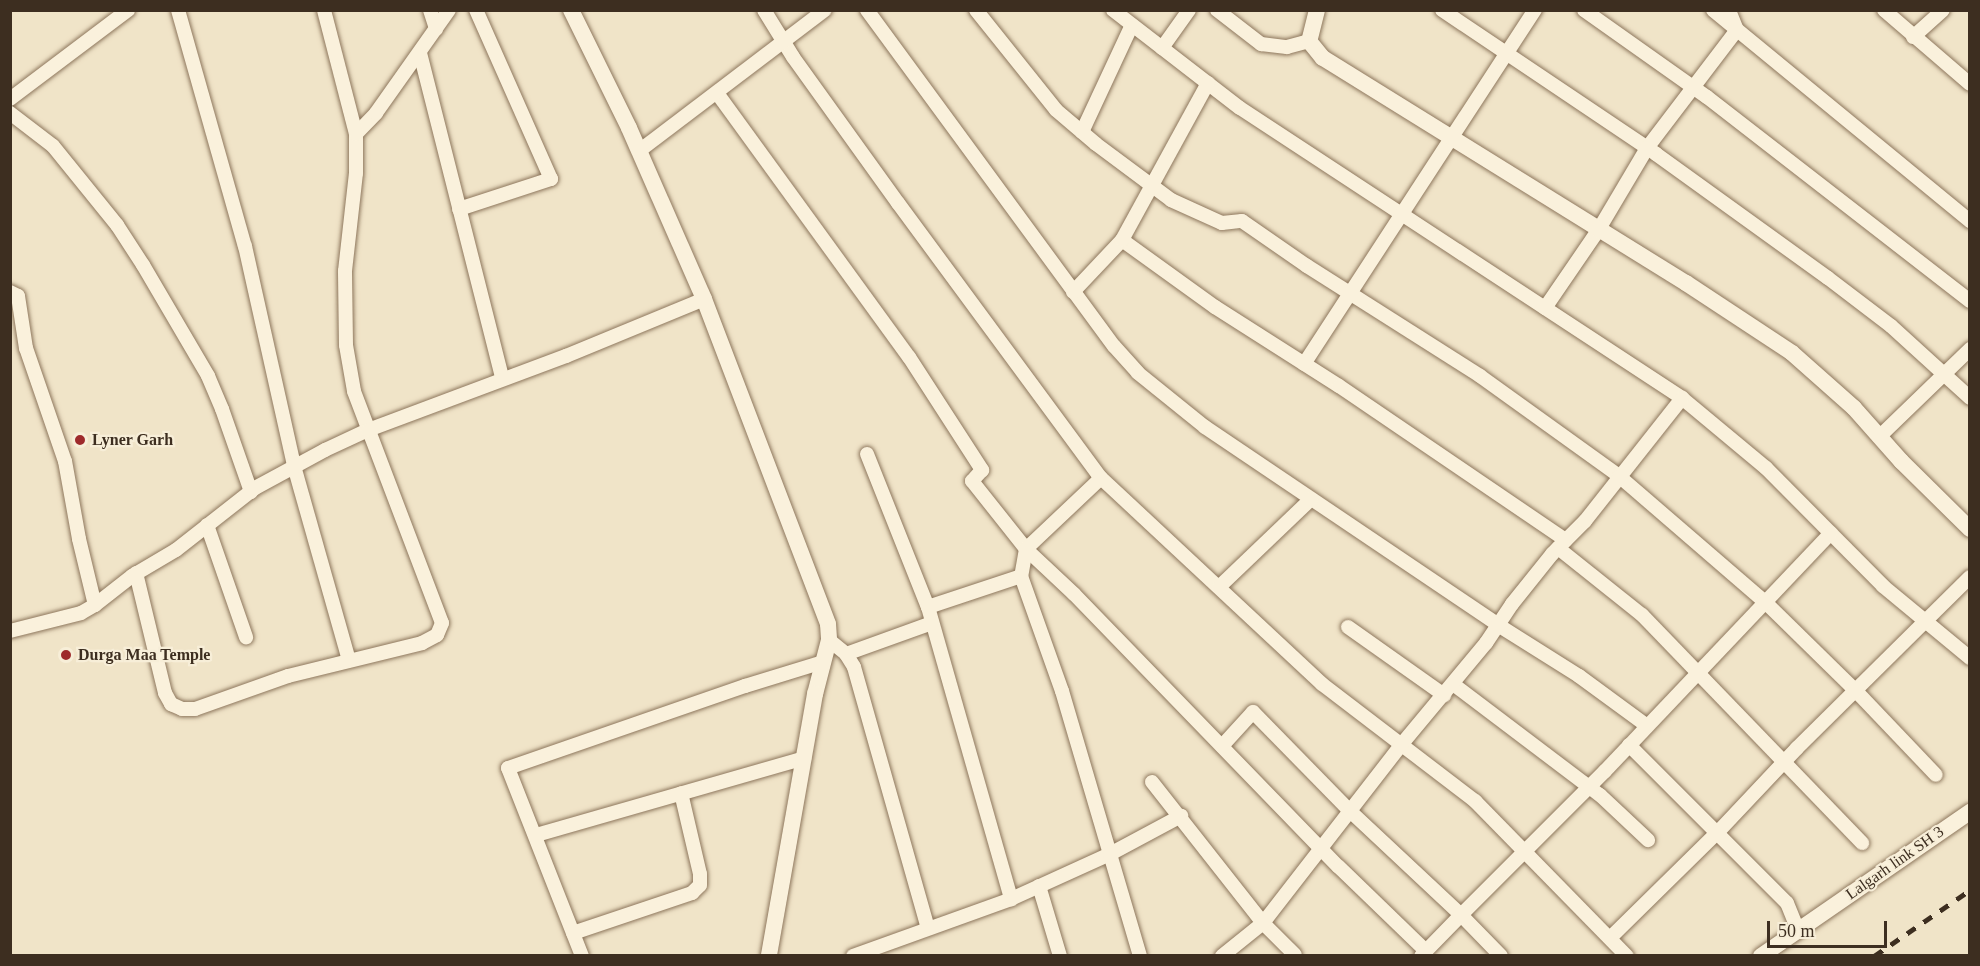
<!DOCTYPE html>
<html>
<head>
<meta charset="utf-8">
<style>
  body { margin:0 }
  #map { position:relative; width:1980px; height:966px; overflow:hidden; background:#f0e4c8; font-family:"Times New Roman",serif }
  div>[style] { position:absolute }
  .roads { filter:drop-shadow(0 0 2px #8d765c) drop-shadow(0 0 2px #8d765c) }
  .minor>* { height:14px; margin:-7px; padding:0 7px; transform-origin:7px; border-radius:7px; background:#faf1dc }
  .tertiary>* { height:16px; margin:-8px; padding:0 8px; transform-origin:8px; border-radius:8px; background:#faf1dc }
  .rail>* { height:4.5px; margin-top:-2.25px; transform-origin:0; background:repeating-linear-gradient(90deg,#3d2e20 0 10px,transparent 0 20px) }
  .dots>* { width:16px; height:16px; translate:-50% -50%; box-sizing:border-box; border:3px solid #f7eed8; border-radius:50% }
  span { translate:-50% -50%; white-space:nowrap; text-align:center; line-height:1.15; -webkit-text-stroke:4.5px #f7eed8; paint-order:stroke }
  .poi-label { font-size:16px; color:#3d2e20; font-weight:700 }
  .left { translate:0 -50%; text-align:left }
  .street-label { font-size:16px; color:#3d2e20 }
  .frame { position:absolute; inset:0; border:12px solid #3d2e20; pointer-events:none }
  .scale { position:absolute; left:1767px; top:921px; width:120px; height:27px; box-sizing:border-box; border:3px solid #3d2e20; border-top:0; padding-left:8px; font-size:18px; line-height:21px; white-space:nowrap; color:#3d2e20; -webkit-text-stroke:4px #f7eed8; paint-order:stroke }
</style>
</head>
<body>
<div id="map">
  <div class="roads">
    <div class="minor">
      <div style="left:178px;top:10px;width:245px;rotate:74.2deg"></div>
      <div style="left:245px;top:246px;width:225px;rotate:77.4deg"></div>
      <div style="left:294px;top:466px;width:202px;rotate:74.2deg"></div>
      <div style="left:430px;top:10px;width:20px;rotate:72deg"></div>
      <div style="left:764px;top:10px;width:55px;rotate:58.3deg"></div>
      <div style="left:793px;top:57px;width:180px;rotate:54.3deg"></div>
      <div style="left:898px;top:203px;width:342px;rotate:53.6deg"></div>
      <div style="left:1101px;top:478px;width:302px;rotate:43deg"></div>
      <div style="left:1322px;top:684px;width:193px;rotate:37.4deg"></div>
      <div style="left:1475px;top:801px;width:217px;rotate:45.6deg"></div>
      <div style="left:867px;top:10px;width:417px;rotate:53.7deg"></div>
      <div style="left:1114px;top:346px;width:36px;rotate:48deg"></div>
      <div style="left:1138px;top:373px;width:86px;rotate:38.9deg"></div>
      <div style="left:1205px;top:427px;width:354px;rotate:34deg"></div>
      <div style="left:1498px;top:625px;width:96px;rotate:32.2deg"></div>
      <div style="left:1579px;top:676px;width:84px;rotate:36.3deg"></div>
      <div style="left:976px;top:10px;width:128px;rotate:51.3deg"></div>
      <div style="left:1056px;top:110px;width:52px;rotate:40.4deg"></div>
      <div style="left:1096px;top:144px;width:94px;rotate:36.7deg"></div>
      <div style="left:1171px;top:200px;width:56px;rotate:24.3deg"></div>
      <div style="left:1222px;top:223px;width:20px;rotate:-6deg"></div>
      <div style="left:1242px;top:221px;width:79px;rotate:34.7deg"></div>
      <div style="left:1307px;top:266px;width:205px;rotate:32.4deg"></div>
      <div style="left:1480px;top:376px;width:171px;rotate:35.7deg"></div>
      <div style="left:1619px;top:476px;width:191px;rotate:40.8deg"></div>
      <div style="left:1764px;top:601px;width:127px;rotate:44.4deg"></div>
      <div style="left:1855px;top:690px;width:117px;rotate:46.4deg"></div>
      <div style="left:1113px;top:10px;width:160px;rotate:37.7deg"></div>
      <div style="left:1240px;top:108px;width:529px;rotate:33.27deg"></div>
      <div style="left:1682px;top:398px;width:109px;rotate:39.8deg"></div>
      <div style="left:1766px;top:468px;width:166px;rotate:45.2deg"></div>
      <div style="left:1883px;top:586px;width:113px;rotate:39.6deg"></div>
      <div style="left:1217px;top:10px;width:56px;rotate:37.7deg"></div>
      <div style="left:1261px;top:44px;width:26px;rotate:7deg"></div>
      <div style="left:1287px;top:47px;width:23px;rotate:-15deg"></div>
      <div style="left:1442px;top:10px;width:258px;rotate:33.9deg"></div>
      <div style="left:1656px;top:154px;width:212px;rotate:35.8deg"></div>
      <div style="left:1828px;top:278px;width:79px;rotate:37.3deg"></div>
      <div style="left:1891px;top:326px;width:107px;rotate:42.3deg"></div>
      <div style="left:1584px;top:10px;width:151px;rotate:35.3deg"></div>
      <div style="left:1707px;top:97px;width:333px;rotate:37.8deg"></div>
      <div style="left:1713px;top:10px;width:333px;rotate:39.4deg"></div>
      <div style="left:1884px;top:10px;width:113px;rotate:40.7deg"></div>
      <div style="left:1913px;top:37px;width:40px;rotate:-42deg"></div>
      <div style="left:1162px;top:48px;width:47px;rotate:-54.6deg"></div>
      <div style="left:420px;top:53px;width:335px;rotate:75.8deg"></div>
      <div style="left:717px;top:93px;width:326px;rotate:54deg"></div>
      <div style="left:909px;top:357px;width:135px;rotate:57.1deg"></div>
      <div style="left:982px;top:470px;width:15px;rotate:132deg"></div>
      <div style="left:972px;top:481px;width:87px;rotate:51.5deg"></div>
      <div style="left:1026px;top:549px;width:66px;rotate:43.2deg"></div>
      <div style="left:1074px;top:594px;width:380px;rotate:45.9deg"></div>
      <div style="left:1339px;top:867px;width:121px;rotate:44deg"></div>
      <div style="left:10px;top:99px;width:148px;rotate:-37deg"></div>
      <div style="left:10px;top:113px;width:54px;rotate:37.5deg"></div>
      <div style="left:53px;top:146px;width:102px;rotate:51deg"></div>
      <div style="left:117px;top:225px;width:48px;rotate:57deg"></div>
      <div style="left:143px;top:265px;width:129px;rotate:59.6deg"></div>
      <div style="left:208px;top:376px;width:36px;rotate:67deg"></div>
      <div style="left:222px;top:409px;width:88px;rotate:70.7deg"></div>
      <div style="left:1082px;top:132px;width:118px;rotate:-65deg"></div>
      <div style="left:356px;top:134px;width:29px;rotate:-46deg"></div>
      <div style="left:376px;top:113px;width:126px;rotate:-54.7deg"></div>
      <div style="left:639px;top:151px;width:233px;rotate:-37.2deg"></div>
      <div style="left:459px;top:209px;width:97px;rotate:-18.1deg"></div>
      <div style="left:551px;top:179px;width:185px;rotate:-113.9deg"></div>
      <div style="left:1122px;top:240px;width:115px;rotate:35.8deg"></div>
      <div style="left:1215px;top:307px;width:147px;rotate:32.5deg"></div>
      <div style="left:1339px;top:386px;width:274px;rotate:34.2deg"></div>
      <div style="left:10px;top:292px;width:9px;rotate:27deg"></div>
      <div style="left:18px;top:296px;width:53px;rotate:81.3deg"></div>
      <div style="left:26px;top:348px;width:120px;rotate:71deg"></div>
      <div style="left:65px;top:461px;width:79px;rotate:79.8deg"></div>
      <div style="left:79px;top:539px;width:68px;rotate:76.4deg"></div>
      <div style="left:1073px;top:292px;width:71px;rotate:-46.7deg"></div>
      <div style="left:1122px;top:240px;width:179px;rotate:-61.3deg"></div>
      <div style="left:1545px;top:308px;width:96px;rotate:-55.6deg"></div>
      <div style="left:1599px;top:229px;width:94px;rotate:-59.3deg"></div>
      <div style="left:1647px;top:148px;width:148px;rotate:-52.7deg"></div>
      <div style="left:1737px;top:30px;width:22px;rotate:-112deg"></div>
      <div style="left:1304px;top:364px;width:423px;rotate:-56.9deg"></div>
      <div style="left:1879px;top:437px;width:127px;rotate:-44deg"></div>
      <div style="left:867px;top:454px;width:165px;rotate:68.3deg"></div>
      <div style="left:928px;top:607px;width:304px;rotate:74.1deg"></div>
      <div style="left:1101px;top:478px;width:103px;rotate:136.6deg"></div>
      <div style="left:1026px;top:549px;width:27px;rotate:100deg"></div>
      <div style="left:1021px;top:576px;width:122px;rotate:70.4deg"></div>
      <div style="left:1062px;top:691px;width:276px;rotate:73.6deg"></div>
      <div style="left:207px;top:525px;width:119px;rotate:70.8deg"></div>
      <div style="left:1558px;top:548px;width:107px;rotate:38.6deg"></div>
      <div style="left:1642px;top:615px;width:317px;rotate:46deg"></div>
      <div style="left:136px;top:573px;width:123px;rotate:76.4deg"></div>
      <div style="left:165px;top:693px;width:13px;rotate:61deg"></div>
      <div style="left:171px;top:704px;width:12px;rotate:24deg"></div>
      <div style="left:182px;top:709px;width:13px"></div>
      <div style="left:195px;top:709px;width:99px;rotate:-19.5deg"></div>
      <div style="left:288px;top:676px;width:138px;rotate:-13.8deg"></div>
      <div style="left:422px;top:643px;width:17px;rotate:-28deg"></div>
      <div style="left:437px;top:635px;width:13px;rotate:-67deg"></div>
      <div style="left:442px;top:623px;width:248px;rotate:-110.8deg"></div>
      <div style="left:354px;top:391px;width:47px;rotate:-99.9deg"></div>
      <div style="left:346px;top:345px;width:74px;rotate:-90.8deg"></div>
      <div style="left:345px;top:271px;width:99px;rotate:-83.6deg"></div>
      <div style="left:356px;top:173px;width:39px;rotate:-90deg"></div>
      <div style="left:356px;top:134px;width:128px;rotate:-104.5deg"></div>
      <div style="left:1219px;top:587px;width:127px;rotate:-43.7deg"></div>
      <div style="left:928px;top:607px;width:98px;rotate:-18.4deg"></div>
      <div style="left:1348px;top:627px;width:118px;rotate:35.3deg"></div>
      <div style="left:10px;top:631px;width:73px;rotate:-14.2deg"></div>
      <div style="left:81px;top:613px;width:16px;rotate:-30deg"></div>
      <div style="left:95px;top:605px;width:47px;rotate:-38.1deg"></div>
      <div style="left:132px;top:576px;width:51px;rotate:-30.6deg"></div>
      <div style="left:176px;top:550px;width:100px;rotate:-38.1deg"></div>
      <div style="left:255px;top:488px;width:80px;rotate:-28.5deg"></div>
      <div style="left:325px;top:450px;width:47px;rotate:-24.9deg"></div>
      <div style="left:368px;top:430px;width:211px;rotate:-20.5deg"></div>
      <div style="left:566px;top:356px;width:149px;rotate:-22.4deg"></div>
      <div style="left:829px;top:640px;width:22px;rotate:39deg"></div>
      <div style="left:846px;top:654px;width:15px;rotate:58deg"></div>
      <div style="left:854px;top:667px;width:271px;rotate:74.2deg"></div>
      <div style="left:846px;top:654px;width:91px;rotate:-19.8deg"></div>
      <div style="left:1453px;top:684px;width:184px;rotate:37.1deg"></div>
      <div style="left:1600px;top:795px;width:66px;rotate:43.2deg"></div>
      <div style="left:1629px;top:745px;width:223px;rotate:45deg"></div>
      <div style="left:1787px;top:903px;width:29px;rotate:68deg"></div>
      <div style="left:1222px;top:746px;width:46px;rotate:-47.6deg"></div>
      <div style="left:1253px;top:712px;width:139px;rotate:45.6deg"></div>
      <div style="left:1350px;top:811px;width:152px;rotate:43.1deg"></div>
      <div style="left:1461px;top:915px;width:57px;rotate:134.3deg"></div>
      <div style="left:1152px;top:782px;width:179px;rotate:51.8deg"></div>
      <div style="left:1263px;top:923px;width:45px;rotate:45deg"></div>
      <div style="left:536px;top:835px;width:279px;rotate:-16deg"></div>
      <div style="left:1039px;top:886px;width:73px;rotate:73.3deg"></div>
      <div style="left:573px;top:933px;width:126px;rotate:-18.6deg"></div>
      <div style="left:692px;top:893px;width:11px;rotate:-45deg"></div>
      <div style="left:700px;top:885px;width:11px;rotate:-90deg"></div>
      <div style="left:700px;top:874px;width:83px;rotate:-103.2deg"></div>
      <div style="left:1610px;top:938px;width:150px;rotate:-44.5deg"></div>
      <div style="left:1717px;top:833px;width:117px;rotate:-46.7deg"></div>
      <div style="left:1797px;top:748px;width:243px;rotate:-44.7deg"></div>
      <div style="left:582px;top:956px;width:202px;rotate:-111.5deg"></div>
      <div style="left:508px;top:768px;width:251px;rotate:-19.1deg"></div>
      <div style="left:745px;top:686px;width:82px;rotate:-17.1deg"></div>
      <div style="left:853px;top:956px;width:168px;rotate:-19.8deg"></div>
      <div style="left:1011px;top:899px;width:109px;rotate:-24.4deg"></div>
      <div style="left:1110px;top:854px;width:81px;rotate:-28.2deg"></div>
      <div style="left:1222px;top:956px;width:53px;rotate:-38.8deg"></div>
      <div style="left:1263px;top:923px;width:225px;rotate:-52.2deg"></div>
      <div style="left:1401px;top:745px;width:133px;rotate:-50.2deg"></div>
      <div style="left:1486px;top:643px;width:47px;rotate:-56.3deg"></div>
      <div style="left:1512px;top:604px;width:64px;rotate:-51.3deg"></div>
      <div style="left:1552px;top:554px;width:47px;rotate:-45deg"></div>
      <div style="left:1585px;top:521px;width:157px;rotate:-51.7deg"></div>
      <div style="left:1501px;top:956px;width:57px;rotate:-134.3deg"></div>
      <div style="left:1461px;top:915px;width:204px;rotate:-45deg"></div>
      <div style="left:1605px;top:771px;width:328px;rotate:-46.5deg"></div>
    </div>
    <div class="tertiary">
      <div style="left:571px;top:10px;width:131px;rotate:63.8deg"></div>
      <div style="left:629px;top:128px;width:187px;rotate:66.3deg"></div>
      <div style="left:704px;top:299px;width:348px;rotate:69.1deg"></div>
      <div style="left:828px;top:624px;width:16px;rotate:86deg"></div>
      <div style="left:829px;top:640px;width:56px;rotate:104.5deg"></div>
      <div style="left:815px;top:694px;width:266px;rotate:100deg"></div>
      <div style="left:1317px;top:10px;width:32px;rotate:104deg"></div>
      <div style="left:1309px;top:41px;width:22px;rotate:51deg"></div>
      <div style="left:1323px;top:58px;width:427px;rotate:31.8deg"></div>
      <div style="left:1686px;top:283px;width:127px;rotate:33.4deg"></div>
      <div style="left:1792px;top:353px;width:83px;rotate:41.6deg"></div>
      <div style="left:1854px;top:408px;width:71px;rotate:48.4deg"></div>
      <div style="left:1901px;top:461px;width:97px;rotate:44.6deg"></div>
      <div style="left:1761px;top:956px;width:254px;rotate:-34.6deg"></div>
    </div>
  </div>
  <div class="rail">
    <div style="left:1874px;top:956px;width:116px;rotate:-34.5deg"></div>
  </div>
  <div class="dots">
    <div style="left:80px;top:440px;background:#9e2a2b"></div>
    <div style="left:66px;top:655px;background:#9e2a2b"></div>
  </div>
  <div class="poi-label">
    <span class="left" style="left:92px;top:440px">Lyner Garh</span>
    <span class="left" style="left:78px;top:655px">Durga Maa Temple</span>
  </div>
  <div class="street-label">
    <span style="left:1895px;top:863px;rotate:-35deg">Lalgarh link SH 3</span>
  </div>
  <div class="frame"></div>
  <div class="scale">50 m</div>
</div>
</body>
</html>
